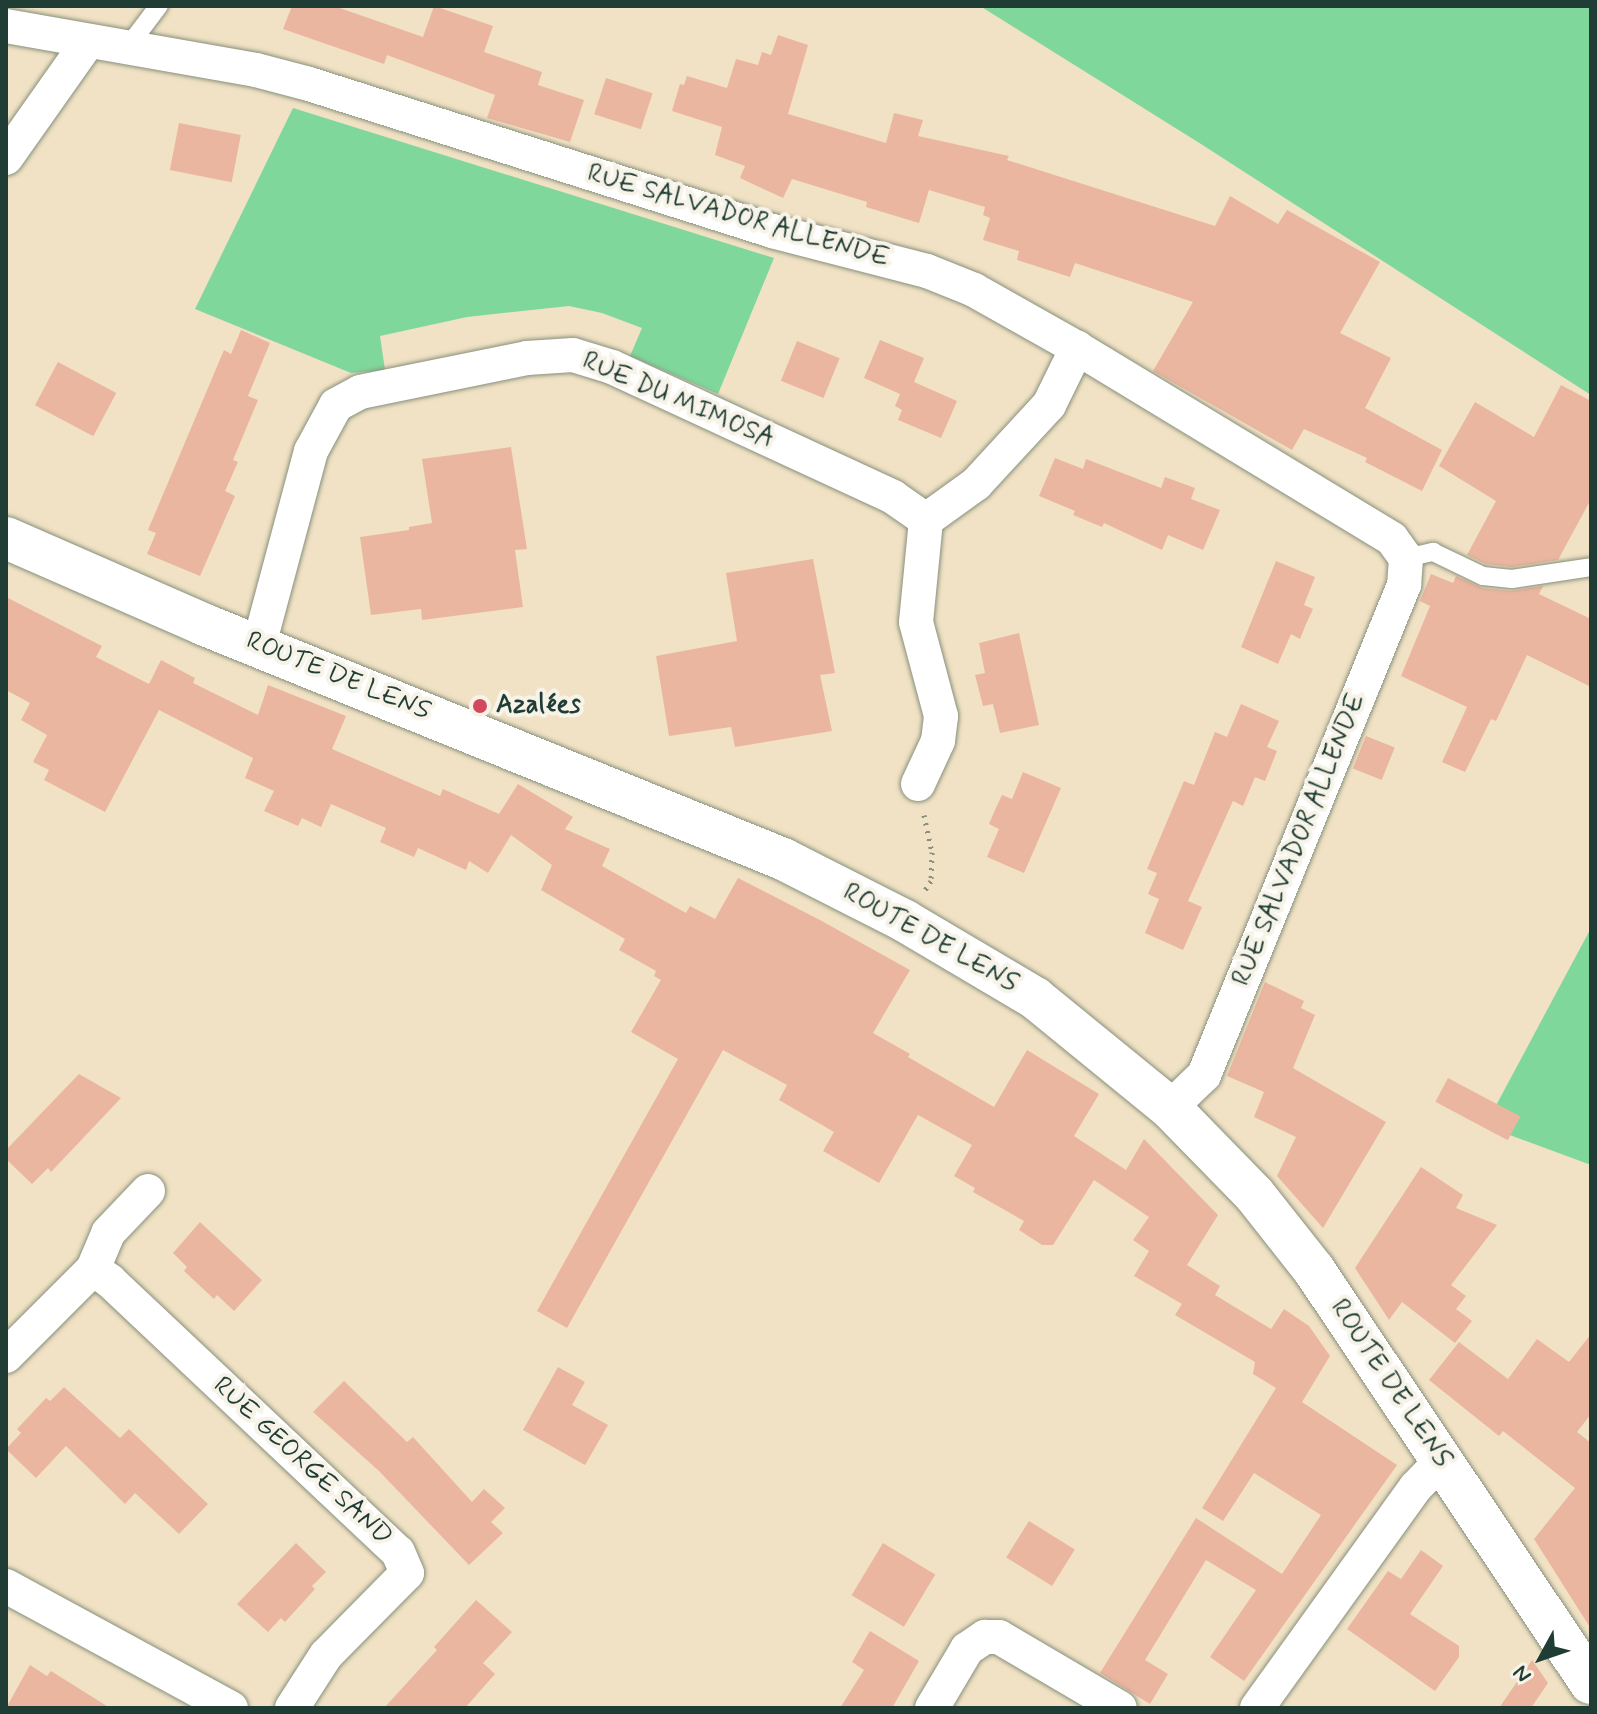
<!DOCTYPE html>
<html>
<head>
<meta charset="utf-8">
<style>
  body { margin:0 }
  #map { position:relative; width:1597px; height:1714px; overflow:hidden; background:#f1e2c5; font-family:Mynerve,sans-serif }
  div>[style] { position:absolute }
  .green>* { inset:0; background:#7fd79c }
  .building>* { inset:0; background:#ebb6a0; transform-origin:0 0 }
  .path>* { height:5px; margin-top:-2.5px; transform-origin:0; background:repeating-linear-gradient(90deg,#88907c 0 2px,transparent 0 8px) }
  .roads { filter:drop-shadow(0 0 2px #88907c) drop-shadow(0 0 2px #88907c) }
  .service>* { height:18px; margin:-9px; padding:0 9px; transform-origin:9px; border-radius:9px; background:#fff }
  .minor>* { height:34px; margin:-17px; padding:0 17px; transform-origin:17px; border-radius:17px; background:#fff }
  .tertiary>* { height:42px; margin:-21px; padding:0 21px; transform-origin:21px; border-radius:21px; background:#fff }
  .dots>* { width:22px; height:22px; translate:-50% -50%; box-sizing:border-box; border:4px solid #f7f3e8; border-radius:50% }
  span { translate:-50% -50%; white-space:nowrap; text-align:center; line-height:1.15; -webkit-text-stroke:8px #f7f3e8; paint-order:stroke }
  .street-label { font-size:26px; color:#1f3d34 }
  .poi-label { font-size:26px; color:#1f3d34; font-weight:700 }
  .left { translate:0 -50%; text-align:left }
  .frame { position:absolute; inset:0; border:8px solid #1f3d34; pointer-events:none }
  .north { position:absolute; left:1501px; top:1618px; width:80px; height:80px; -webkit-text-stroke:6px #f7f3e8; paint-order:stroke; rotate:230deg; font-size:22px; font-weight:700; line-height:32px; text-align:center; color:#1f3d34 }
  .north::after { content:''; display:block; margin:auto; width:28px; height:36px; background:#1f3d34; clip-path:polygon(50% 0,100% 100%,50% 72%,0 100%) }
</style>
</head>
<body>
<div id="map">
  <div class="green">
    <div style="clip-path:polygon(980px 6px,1591px 6px,1591px 395px,1201px 144px)"></div>
    <div style="clip-path:polygon(293px 108px,774px 258px,718px 394px,630px 356px,642px 328px,602px 313px,569px 306px,467px 317px,380px 336px,385px 370px,351px 373px,195px 309px)"></div>
    <div style="clip-path:polygon(1591px 928px,1591px 1165px,1485px 1126px)"></div>
  </div>
  <div class="building">
    <div style="clip-path:polygon(292px 6px,334px 6px,423px 37px,434px 6px,493px 26px,484px 52px,542px 72px,538px 85px,584px 100px,570px 142px,487px 118px,495px 95px,387px 55px,384px 64px,283px 29px)"></div>
    <div style="clip-path:polygon(778px 35px,808px 45px,788px 114px,886px 143px,894px 113px,923px 120px,918px 136px,1009px 156px,1007px 160px,1215px 226px,1230px 196px,1278px 224px,1287px 210px,1380px 262px,1340px 333px,1391px 358px,1365px 408px,1442px 450px,1422px 491px,1365px 462px,1367px 458px,1304px 429px,1292px 450px,1153px 371px,1193px 302px,1075px 263px,1070px 277px,1017px 260px,1019px 251px,983px 240px,990px 218px,983px 215px,985px 207px,929px 190px,919px 223px,866px 207px,867px 202px,792px 179px,783px 198px,740px 178px,745px 166px,715px 155px,722px 127px,672px 111px,680px 84px,684px 85px,687px 76px,727px 88px,736px 59px,758px 65px,762px 52px,771px 55px)"></div>
    <div style="left:606px;top:78px;width:49px;height:38px;rotate:18deg"></div>
    <div style="left:179px;top:123px;width:63px;height:48px;rotate:11deg"></div>
    <div style="clip-path:polygon(241px 330px,270px 343px,248px 396px,258px 400px,233px 460px,238px 462px,225px 491px,235px 496px,200px 576px,147px 554px,156px 533px,148px 530px,224px 350px,231px 354px)"></div>
    <div style="clip-path:polygon(880px 340px,924px 358px,914px 382px,957px 401px,941px 438px,898px 420px,902px 410px,895px 406px,900px 394px,864px 378px)"></div>
    <div style="left:797px;top:341px;width:46px;height:43px;rotate:22deg"></div>
    <div style="left:58px;top:362px;width:66px;height:49px;rotate:28deg"></div>
    <div style="clip-path:polygon(1561px 385px,1591px 401px,1591px 499px,1558px 560px,1512px 567px,1486px 564px,1467px 555px,1496px 501px,1439px 466px,1475px 402px,1534px 437px)"></div>
    <div style="clip-path:polygon(511px 447px,527px 549px,515px 550px,523px 607px,422px 620px,421px 609px,371px 615px,360px 537px,409px 530px,409px 527px,432px 523px,422px 459px)"></div>
    <div style="clip-path:polygon(1055px 458px,1083px 469px,1086px 459px,1161px 488px,1165px 477px,1195px 488px,1191px 499px,1220px 510px,1203px 550px,1168px 535px,1162px 550px,1104px 523px,1102px 527px,1073px 515px,1075px 511px,1039px 496px)"></div>
    <div style="clip-path:polygon(813px 559px,835px 673px,820px 675px,832px 731px,735px 747px,731px 727px,669px 736px,656px 656px,737px 641px,726px 573px)"></div>
    <div style="clip-path:polygon(1276px 561px,1315px 577px,1304px 605px,1313px 609px,1306px 624px,1300px 639px,1291px 634px,1278px 664px,1241px 647px)"></div>
    <div style="clip-path:polygon(1431px 574px,1453px 583px,1456px 576px,1482px 588px,1511px 591px,1543px 586px,1539px 594px,1591px 619px,1591px 687px,1527px 655px,1496px 721px,1491px 719px,1465px 772px,1442px 762px,1467px 707px,1401px 676px,1430px 606px,1420px 601px)"></div>
    <div style="clip-path:polygon(6px 597px,102px 646px,96px 657px,149px 684px,161px 660px,195px 678px,193px 683px,258px 715px,268px 685px,346px 716px,332px 749px,440px 796px,443px 789px,499px 814px,518px 784px,573px 817px,565px 829px,610px 849px,602px 866px,686px 913px,690px 906px,715px 919px,738px 878px,820px 920px,910px 970px,873px 1033px,910px 1054px,908px 1057px,994px 1107px,1027px 1050px,1099px 1094px,1074px 1136px,1126px 1170px,1144px 1139px,1218px 1215px,1187px 1265px,1220px 1286px,1215px 1295px,1271px 1329px,1284px 1309px,1309px 1326px,1330px 1356px,1302px 1402px,1397px 1465px,1244px 1681px,1210px 1657px,1256px 1590px,1206px 1560px,1145px 1660px,1168px 1674px,1150px 1704px,1100px 1673px,1196px 1518px,1282px 1574px,1321px 1515px,1254px 1473px,1223px 1521px,1202px 1508px,1276px 1388px,1253px 1374px,1255px 1362px,1175px 1315px,1182px 1304px,1134px 1276px,1149px 1251px,1133px 1240px,1149px 1217px,1094px 1180px,1053px 1245px,1042px 1245px,1019px 1230px,1024px 1221px,973px 1192px,975px 1188px,954px 1176px,972px 1145px,918px 1115px,879px 1183px,823px 1151px,834px 1132px,779px 1100px,787px 1085px,723px 1050px,567px 1328px,537px 1311px,678px 1059px,631px 1032px,661px 980px,654px 976px,656px 971px,619px 950px,625px 939px,541px 890px,552px 865px,511px 835px,488px 873px,469px 861px,466px 870px,418px 848px,414px 857px,380px 842px,386px 828px,331px 804px,321px 827px,302px 818px,298px 826px,264px 811px,274px 791px,245px 778px,253px 758px,159px 710px,105px 812px,44px 780px,49px 770px,33px 762px,47px 735px,21px 720px,30px 703px,6px 690px)"></div>
    <div style="clip-path:polygon(1019px 633px,1039px 725px,1000px 733px,993px 704px,983px 706px,975px 675px,985px 673px,979px 643px)"></div>
    <div style="clip-path:polygon(1241px 704px,1279px 721px,1267px 747px,1277px 751px,1265px 781px,1255px 777px,1243px 806px,1233px 801px,1188px 901px,1202px 907px,1183px 950px,1145px 933px,1159px 899px,1148px 894px,1157px 873px,1147px 869px,1184px 781px,1194px 785px,1215px 732px,1227px 737px)"></div>
    <div style="left:1366px;top:736px;width:31px;height:35px;rotate:22deg"></div>
    <div style="clip-path:polygon(1023px 772px,1061px 788px,1024px 873px,987px 857px,999px 829px,989px 824px,995px 810px,1002px 795px,1012px 799px)"></div>
    <div style="clip-path:polygon(1265px 982px,1304px 1001px,1301px 1008px,1315px 1015px,1293px 1068px,1386px 1122px,1323px 1228px,1277px 1176px,1296px 1137px,1254px 1117px,1264px 1092px,1227px 1076px)"></div>
    <div style="clip-path:polygon(79px 1074px,121px 1098px,51px 1172px,48px 1168px,32px 1184px,6px 1159px,6px 1150px)"></div>
    <div style="left:1448px;top:1078px;width:82px;height:27px;rotate:28deg"></div>
    <div style="clip-path:polygon(1421px 1167px,1463px 1195px,1456px 1208px,1497px 1225px,1451px 1285px,1466px 1296px,1456px 1309px,1472px 1321px,1455px 1343px,1402px 1302px,1389px 1320px,1355px 1268px)"></div>
    <div style="clip-path:polygon(200px 1222px,262px 1280px,234px 1311px,217px 1295px,214px 1299px,184px 1271px,187px 1267px,173px 1253px)"></div>
    <div style="clip-path:polygon(1591px 1334px,1591px 1414px,1577px 1432px,1591px 1443px,1591px 1629px,1534px 1539px,1575px 1488px,1503px 1431px,1499px 1436px,1429px 1380px,1459px 1342px,1508px 1379px,1537px 1339px,1569px 1362px)"></div>
    <div style="clip-path:polygon(558px 1367px,585px 1382px,572px 1405px,608px 1425px,585px 1465px,523px 1430px)"></div>
    <div style="clip-path:polygon(344px 1381px,407px 1442px,413px 1437px,472px 1502px,484px 1489px,505px 1508px,491px 1522px,503px 1533px,469px 1565px,379px 1471px,313px 1412px)"></div>
    <div style="clip-path:polygon(64px 1387px,120px 1438px,129px 1429px,208px 1504px,179px 1534px,135px 1493px,125px 1504px,66px 1446px,36px 1478px,6px 1449px,21px 1433px,17px 1429px,32px 1413px,46px 1398px,50px 1401px)"></div>
    <div style="left:1029px;top:1521px;width:54px;height:43px;rotate:32deg"></div>
    <div style="clip-path:polygon(296px 1543px,326px 1572px,312px 1586px,315px 1589px,285px 1622px,281px 1618px,268px 1632px,237px 1604px)"></div>
    <div style="left:883px;top:1543px;width:61px;height:61px;rotate:31deg"></div>
    <div style="clip-path:polygon(1421px 1550px,1443px 1566px,1410px 1614px,1459px 1646px,1459px 1657px,1435px 1691px,1347px 1629px,1388px 1571px,1401px 1579px)"></div>
    <div style="clip-path:polygon(476px 1600px,512px 1632px,483px 1663px,495px 1674px,465px 1708px,384px 1708px,437px 1650px,434px 1647px)"></div>
    <div style="clip-path:polygon(870px 1631px,919px 1661px,892px 1708px,840px 1708px,864px 1670px,852px 1662px)"></div>
    <div style="clip-path:polygon(1532px 1660px,1548px 1683px,1531px 1708px,1499px 1708px)"></div>
    <div style="clip-path:polygon(30px 1665px,47px 1676px,51px 1671px,110px 1708px,6px 1708px)"></div>
  </div>
  <div class="path">
    <div style="left:924px;top:815px;width:38px;rotate:78deg"></div>
    <div style="left:932px;top:852px;width:29px;rotate:92deg"></div>
    <div style="left:931px;top:881px;width:11px;rotate:124deg"></div>
  </div>
  <div class="roads">
    <div class="service">
      <div style="left:131px;top:50px;width:15px;rotate:-70deg"></div>
      <div style="left:136px;top:36px;width:38px;rotate:-53deg"></div>
      <div style="left:1406px;top:558px;width:28px;rotate:-13deg"></div>
      <div style="left:1433px;top:552px;width:55px;rotate:25.6deg"></div>
      <div style="left:1483px;top:576px;width:29px;rotate:6deg"></div>
      <div style="left:1512px;top:579px;width:80px;rotate:-8.6deg"></div>
    </div>
    <div class="minor">
      <div style="left:6px;top:26px;width:254px;rotate:10deg"></div>
      <div style="left:256px;top:70px;width:55px;rotate:14.8deg"></div>
      <div style="left:309px;top:84px;width:486px;rotate:17.6deg"></div>
      <div style="left:772px;top:231px;width:160px;rotate:14.5deg"></div>
      <div style="left:927px;top:271px;width:51px;rotate:22deg"></div>
      <div style="left:974px;top:290px;width:118px;rotate:29.4deg"></div>
      <div style="left:1077px;top:348px;width:368px;rotate:31.2deg"></div>
      <div style="left:1392px;top:539px;width:24px;rotate:54deg"></div>
      <div style="left:1406px;top:558px;width:27px;rotate:94deg"></div>
      <div style="left:1404px;top:585px;width:529px;rotate:112.2deg"></div>
      <div style="left:1204px;top:1075px;width:47px;rotate:135.9deg"></div>
      <div style="left:6px;top:158px;width:141px;rotate:-54.8deg"></div>
      <div style="left:259px;top:645px;width:201px;rotate:-75deg"></div>
      <div style="left:311px;top:451px;width:52px;rotate:-61.5deg"></div>
      <div style="left:336px;top:405px;width:27px;rotate:-28deg"></div>
      <div style="left:360px;top:392px;width:170px;rotate:-11.5deg"></div>
      <div style="left:527px;top:358px;width:46px;rotate:-3.7deg"></div>
      <div style="left:573px;top:355px;width:41px;rotate:17.1deg"></div>
      <div style="left:612px;top:367px;width:310px;rotate:24.8deg"></div>
      <div style="left:893px;top:497px;width:40px;rotate:34.9deg"></div>
      <div style="left:918px;top:784px;width:47px;rotate:-65.1deg"></div>
      <div style="left:938px;top:741px;width:25px;rotate:-83deg"></div>
      <div style="left:941px;top:716px;width:97px;rotate:-104.9deg"></div>
      <div style="left:916px;top:622px;width:102px;rotate:-84.4deg"></div>
      <div style="left:926px;top:520px;width:62px;rotate:-35.8deg"></div>
      <div style="left:976px;top:484px;width:108px;rotate:-47.3deg"></div>
      <div style="left:1049px;top:405px;width:64px;rotate:-63.8deg"></div>
      <div style="left:93px;top:1269px;width:21px;rotate:35deg"></div>
      <div style="left:110px;top:1281px;width:395px;rotate:43.3deg"></div>
      <div style="left:398px;top:1552px;width:23px;rotate:67deg"></div>
      <div style="left:407px;top:1573px;width:115px;rotate:134.6deg"></div>
      <div style="left:326px;top:1655px;width:63px;rotate:122.7deg"></div>
      <div style="left:6px;top:1356px;width:123px;rotate:-45deg"></div>
      <div style="left:93px;top:1269px;width:39px;rotate:-67deg"></div>
      <div style="left:108px;top:1233px;width:58px;rotate:-46.4deg"></div>
      <div style="left:6px;top:1586px;width:256px;rotate:28.5deg"></div>
      <div style="left:932px;top:1708px;width:69px;rotate:-59.3deg"></div>
      <div style="left:967px;top:1649px;width:22px;rotate:-34deg"></div>
      <div style="left:985px;top:1637px;width:14px"></div>
      <div style="left:999px;top:1637px;width:140px;rotate:30.4deg"></div>
      <div style="left:1257px;top:1708px;width:272px;rotate:-54.3deg"></div>
      <div style="left:1416px;top:1487px;width:36px;rotate:-46deg"></div>
    </div>
    <div class="tertiary">
      <div style="left:6px;top:538px;width:217px;rotate:23.6deg"></div>
      <div style="left:205px;top:625px;width:624px;rotate:22.04deg"></div>
      <div style="left:783px;top:859px;width:137px;rotate:26.9deg"></div>
      <div style="left:905px;top:921px;width:151px;rotate:30.6deg"></div>
      <div style="left:1035px;top:998px;width:174px;rotate:39.2deg"></div>
      <div style="left:1170px;top:1108px;width:120px;rotate:45.7deg"></div>
      <div style="left:1254px;top:1194px;width:97px;rotate:51.7deg"></div>
      <div style="left:1314px;top:1270px;width:497px;rotate:56.2deg"></div>
    </div>
  </div>
  <div class="dots">
    <div style="left:480px;top:706px;background:#d1495b"></div>
  </div>
  <div class="street-label">
    <span style="left:738px;top:217px;rotate:16deg">RUE SALVADOR ALLENDE</span>
    <span style="left:678px;top:401px;rotate:23deg">RUE DU MIMOSA</span>
    <span style="left:338px;top:677px;rotate:22deg">ROUTE DE LENS</span>
    <span style="left:1300px;top:840px;rotate:-68deg">RUE SALVADOR ALLENDE</span>
    <span style="left:930px;top:939px;rotate:29deg">ROUTE DE LENS</span>
    <span style="left:1390px;top:1384px;rotate:56deg">ROUTE DE LENS</span>
    <span style="left:302px;top:1462px;rotate:43deg">RUE GEORGE SAND</span>
  </div>
  <div class="poi-label">
    <span class="left" style="left:496px;top:706px">Azalées</span>
  </div>
  <div class="frame"></div>
  <div class="north">N</div>
</div>
</body>
</html>
